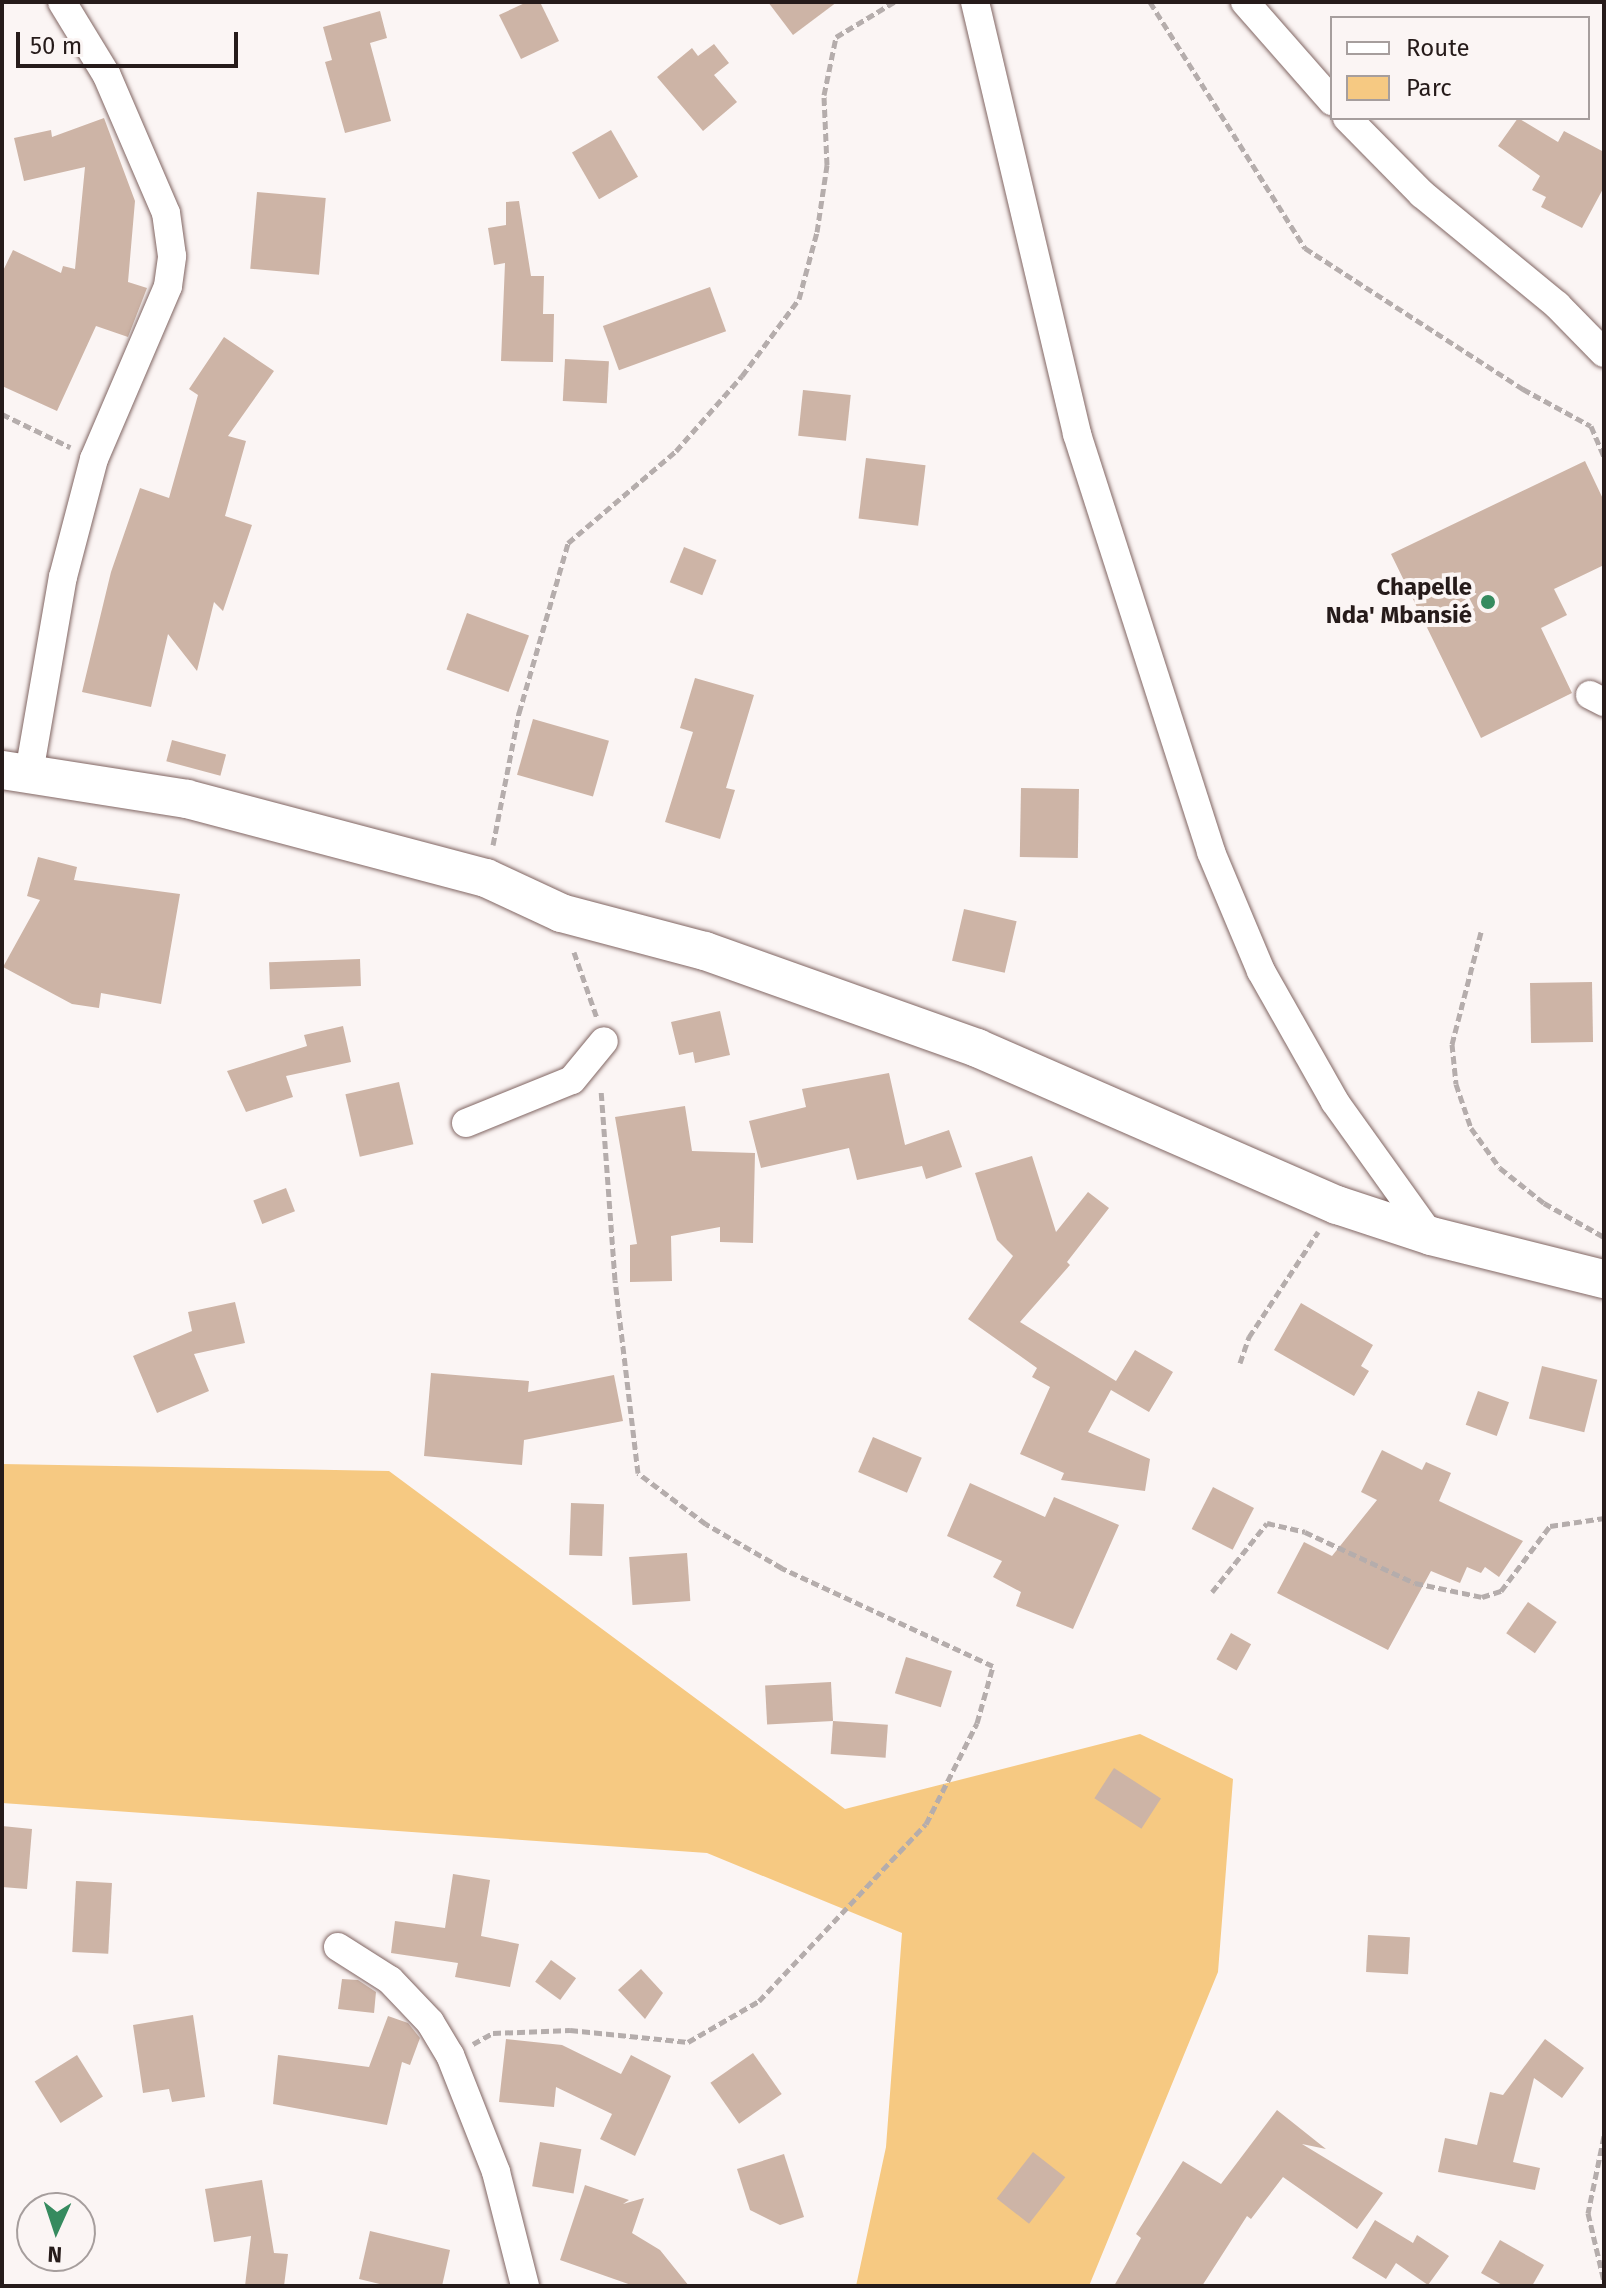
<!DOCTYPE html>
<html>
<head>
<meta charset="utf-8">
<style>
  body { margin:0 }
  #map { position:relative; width:1606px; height:2288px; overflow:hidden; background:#fbf5f4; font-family:"Fira Sans",sans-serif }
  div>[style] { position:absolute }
  .green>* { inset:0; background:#f6c982 }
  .building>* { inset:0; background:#cdb4a6; transform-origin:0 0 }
  .path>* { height:5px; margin-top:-2.5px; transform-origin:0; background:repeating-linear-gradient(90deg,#b5adac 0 8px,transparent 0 12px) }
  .roads { filter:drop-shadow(0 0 2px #816663) drop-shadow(0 0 2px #816663) }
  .street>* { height:28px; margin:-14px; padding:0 14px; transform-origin:14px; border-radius:14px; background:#fff }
  .secondary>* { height:38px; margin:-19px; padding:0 19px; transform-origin:19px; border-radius:19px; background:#fff }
  .dots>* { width:22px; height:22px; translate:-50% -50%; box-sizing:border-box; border:4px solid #fbf5f4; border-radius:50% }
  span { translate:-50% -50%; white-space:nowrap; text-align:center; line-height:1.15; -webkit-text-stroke:8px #fbf5f4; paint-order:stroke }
  .poi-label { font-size:24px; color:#261b1a; font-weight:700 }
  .right { translate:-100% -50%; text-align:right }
  .frame { position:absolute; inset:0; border:4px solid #261b1a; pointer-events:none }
  .legend { position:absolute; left:1330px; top:16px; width:260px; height:104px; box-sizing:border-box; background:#fbf5f4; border:2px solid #a69e9d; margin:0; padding:10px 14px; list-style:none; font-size:24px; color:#261b1a }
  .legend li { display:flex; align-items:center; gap:16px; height:40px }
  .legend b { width:40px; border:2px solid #a69e9d }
  .north { position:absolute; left:16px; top:2192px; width:80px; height:80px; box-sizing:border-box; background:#fbf5f4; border:2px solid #a69e9d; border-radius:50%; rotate:183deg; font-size:22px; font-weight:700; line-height:32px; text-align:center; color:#261b1a }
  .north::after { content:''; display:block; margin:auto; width:28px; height:36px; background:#368b5f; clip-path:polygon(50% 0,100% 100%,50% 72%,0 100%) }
  .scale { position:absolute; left:16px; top:32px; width:222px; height:36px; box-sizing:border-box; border:4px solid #261b1a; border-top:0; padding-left:10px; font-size:24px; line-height:28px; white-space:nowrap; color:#261b1a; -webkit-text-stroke:6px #fbf5f4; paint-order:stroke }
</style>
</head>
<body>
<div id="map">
  <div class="green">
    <div style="clip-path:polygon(2px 1464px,389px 1471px,845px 1809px,1140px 1734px,1233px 1779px,1218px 1972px,1089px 2286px,856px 2286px,886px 2147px,902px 1933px,707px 1853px,2px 1803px)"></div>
  </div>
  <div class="building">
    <div style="clip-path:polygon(527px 2px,540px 2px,559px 41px,521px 59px,499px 15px)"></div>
    <div style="clip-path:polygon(768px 2px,837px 2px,793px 35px)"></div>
    <div style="clip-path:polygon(380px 11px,387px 38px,370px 43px,391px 121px,345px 133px,325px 62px,332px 60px,323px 27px)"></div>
    <div style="clip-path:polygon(714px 44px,729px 63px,714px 75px,737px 102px,703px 131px,657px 77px,692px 48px,698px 56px)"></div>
    <div style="clip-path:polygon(104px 118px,135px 201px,128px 282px,147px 288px,128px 337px,96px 326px,57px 411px,2px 386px,2px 273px,13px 250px,61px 273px,63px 266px,75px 269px,85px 167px,24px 181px,14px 138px,51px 130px,52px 137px)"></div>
    <div style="clip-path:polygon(1518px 118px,1558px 142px,1564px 131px,1604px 152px,1604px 187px,1582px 228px,1541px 207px,1546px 197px,1532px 190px,1540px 176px,1498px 146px)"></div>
    <div style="left:611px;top:130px;width:54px;height:45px;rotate:60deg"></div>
    <div style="left:257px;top:192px;width:69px;height:77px;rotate:5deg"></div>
    <div style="clip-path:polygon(519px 201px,531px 276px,544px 276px,543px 314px,554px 314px,553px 362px,501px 361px,505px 263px,494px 265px,488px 228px,506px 225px,506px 202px)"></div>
    <div style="left:710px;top:287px;width:47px;height:114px;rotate:70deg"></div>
    <div style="clip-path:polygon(224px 337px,274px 371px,228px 436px,246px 441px,225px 516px,252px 525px,223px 611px,214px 602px,197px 671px,168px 634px,151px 707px,82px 692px,111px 572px,140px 488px,169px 498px,198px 395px,189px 389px)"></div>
    <div style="left:565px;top:359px;width:44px;height:42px;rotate:3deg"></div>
    <div style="left:803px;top:390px;width:48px;height:46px;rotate:6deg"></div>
    <div style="left:866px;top:458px;width:60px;height:61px;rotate:7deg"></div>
    <div style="clip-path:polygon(1585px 461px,1604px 501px,1604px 565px,1554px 589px,1567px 615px,1541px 628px,1572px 693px,1481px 738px,1391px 554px)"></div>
    <div style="left:684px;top:547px;width:35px;height:38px;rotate:22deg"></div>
    <div style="left:467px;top:613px;width:66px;height:60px;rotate:20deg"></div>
    <div style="clip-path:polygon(695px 678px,754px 695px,726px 788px,735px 790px,720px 839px,665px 822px,693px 732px,680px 728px)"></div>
    <div style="left:533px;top:719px;width:79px;height:58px;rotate:16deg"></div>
    <div style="left:172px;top:740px;width:56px;height:22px;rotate:15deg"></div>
    <div style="left:1021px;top:788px;width:58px;height:69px;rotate:1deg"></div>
    <div style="clip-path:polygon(38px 857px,77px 867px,74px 880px,180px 894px,161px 1004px,101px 993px,99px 1008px,72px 1004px,3px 967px,40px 900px,27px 896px)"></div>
    <div style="left:964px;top:909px;width:54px;height:53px;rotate:13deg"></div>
    <div style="left:360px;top:959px;width:27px;height:91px;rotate:88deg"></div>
    <div style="left:1592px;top:982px;width:60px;height:62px;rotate:89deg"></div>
    <div style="clip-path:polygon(720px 1011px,730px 1055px,695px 1063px,693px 1052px,679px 1055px,671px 1022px)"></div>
    <div style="clip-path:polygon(343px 1026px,351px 1062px,286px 1076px,293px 1097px,246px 1112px,227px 1071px,307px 1046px,304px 1035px)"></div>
    <div style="clip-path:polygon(889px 1073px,905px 1145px,949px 1130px,962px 1167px,926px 1179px,922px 1166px,857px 1180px,849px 1148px,761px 1168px,749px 1121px,806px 1107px,802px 1089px)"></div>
    <div style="left:399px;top:1082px;width:64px;height:55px;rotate:77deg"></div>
    <div style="clip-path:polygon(685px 1106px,692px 1151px,755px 1153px,753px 1243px,720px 1242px,720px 1227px,671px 1236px,672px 1281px,630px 1282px,630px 1245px,637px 1244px,615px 1117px)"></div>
    <div style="clip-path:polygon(1032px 1156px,1056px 1232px,1088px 1192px,1109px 1208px,1067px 1262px,1070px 1265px,1020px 1322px,1116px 1381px,1135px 1350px,1173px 1372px,1149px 1412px,1111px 1390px,1088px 1432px,1150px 1459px,1145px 1491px,1061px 1480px,1064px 1473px,1020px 1454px,1050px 1387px,1032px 1377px,1037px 1368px,968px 1319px,1013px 1256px,997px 1240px,975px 1173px)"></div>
    <div style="left:286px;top:1188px;width:25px;height:35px;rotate:69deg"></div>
    <div style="clip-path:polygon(235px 1302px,245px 1343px,194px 1354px,209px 1391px,157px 1413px,133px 1356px,192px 1331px,188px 1312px)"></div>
    <div style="clip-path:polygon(1301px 1303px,1373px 1345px,1361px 1366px,1369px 1371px,1354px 1396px,1274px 1350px)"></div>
    <div style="left:1542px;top:1366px;width:57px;height:54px;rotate:14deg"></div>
    <div style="clip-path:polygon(431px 1373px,529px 1381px,528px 1392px,614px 1375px,623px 1421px,524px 1440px,522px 1465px,424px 1456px)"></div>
    <div style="left:1478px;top:1391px;width:33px;height:36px;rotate:20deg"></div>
    <div style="left:873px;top:1437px;width:53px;height:38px;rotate:23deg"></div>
    <div style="clip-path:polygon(1382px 1450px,1422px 1470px,1426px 1462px,1451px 1473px,1439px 1501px,1523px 1541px,1499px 1577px,1485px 1567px,1481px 1573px,1467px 1567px,1460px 1583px,1431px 1571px,1388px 1650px,1277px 1593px,1304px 1542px,1332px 1556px,1377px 1500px,1361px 1492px)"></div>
    <div style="clip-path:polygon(970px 1483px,1045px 1517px,1054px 1497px,1119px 1525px,1073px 1629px,1016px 1606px,1021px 1592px,993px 1577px,1002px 1561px,947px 1536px)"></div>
    <div style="left:1213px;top:1487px;width:46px;height:47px;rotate:27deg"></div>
    <div style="left:571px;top:1503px;width:33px;height:52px;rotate:2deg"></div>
    <div style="left:687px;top:1553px;width:48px;height:58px;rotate:86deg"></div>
    <div style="left:1528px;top:1602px;width:35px;height:38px;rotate:35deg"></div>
    <div style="left:1231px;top:1633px;width:23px;height:30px;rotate:29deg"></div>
    <div style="left:906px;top:1657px;width:48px;height:38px;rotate:17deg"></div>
    <div style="left:831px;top:1682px;width:39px;height:66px;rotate:87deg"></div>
    <div style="left:833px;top:1721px;width:55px;height:33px;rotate:4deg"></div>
    <div style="left:1114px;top:1768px;width:56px;height:36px;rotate:33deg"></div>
    <div style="clip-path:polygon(2px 1826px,32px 1829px,27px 1889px,2px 1887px)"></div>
    <div style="clip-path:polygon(453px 1874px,490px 1880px,481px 1936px,519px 1944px,510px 1987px,455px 1977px,458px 1963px,391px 1953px,395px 1921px,445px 1928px)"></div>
    <div style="left:76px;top:1881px;width:36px;height:71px;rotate:3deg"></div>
    <div style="left:1368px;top:1935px;width:42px;height:37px;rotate:3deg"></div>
    <div style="left:551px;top:1960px;width:31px;height:27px;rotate:36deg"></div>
    <div style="clip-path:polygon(641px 1969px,663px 1993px,645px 2019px,618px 1990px)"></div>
    <div style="clip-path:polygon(342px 1979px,358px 1980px,376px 1992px,374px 2013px,338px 2009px)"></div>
    <div style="clip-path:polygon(193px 2015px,205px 2097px,172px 2102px,169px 2089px,143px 2093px,133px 2025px)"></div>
    <div style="clip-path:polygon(388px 2016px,408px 2023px,420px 2038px,410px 2065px,402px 2062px,387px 2125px,273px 2104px,278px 2055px,369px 2067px)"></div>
    <div style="clip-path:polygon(506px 2039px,562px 2045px,621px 2074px,631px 2055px,671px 2076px,635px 2156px,600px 2139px,612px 2114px,556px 2087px,554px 2107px,499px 2102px)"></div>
    <div style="clip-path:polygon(1545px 2039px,1584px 2068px,1562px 2098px,1534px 2078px,1513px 2162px,1540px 2168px,1535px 2190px,1438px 2172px,1445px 2138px,1477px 2145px,1490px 2092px,1503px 2095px)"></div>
    <div style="left:753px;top:2053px;width:50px;height:52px;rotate:55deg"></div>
    <div style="left:77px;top:2055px;width:49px;height:50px;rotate:58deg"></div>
    <div style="clip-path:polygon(1277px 2110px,1326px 2149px,1302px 2144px,1383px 2193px,1357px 2229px,1283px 2177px,1251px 2219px,1247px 2216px,1202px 2286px,1114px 2286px,1141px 2238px,1136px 2234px,1183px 2161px,1221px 2184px)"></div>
    <div style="left:540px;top:2142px;width:42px;height:45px;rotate:10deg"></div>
    <div style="left:1033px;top:2152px;width:41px;height:59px;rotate:38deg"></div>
    <div style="clip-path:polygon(784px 2154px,804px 2217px,780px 2225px,750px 2210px,737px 2169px)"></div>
    <div style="clip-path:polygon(262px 2180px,274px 2253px,288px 2254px,284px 2286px,245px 2286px,251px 2236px,214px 2242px,205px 2189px)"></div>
    <div style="clip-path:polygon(585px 2185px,629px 2200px,623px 2204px,644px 2198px,632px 2233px,660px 2250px,689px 2286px,634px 2286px,560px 2260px)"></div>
    <div style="clip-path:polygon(1375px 2220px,1413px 2243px,1417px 2235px,1449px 2256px,1428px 2285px,1396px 2263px,1386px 2279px,1352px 2258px)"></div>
    <div style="clip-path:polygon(370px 2231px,450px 2250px,442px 2286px,388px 2286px,359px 2279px)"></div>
    <div style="clip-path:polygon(1500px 2240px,1544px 2265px,1532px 2286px,1504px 2286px,1481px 2273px)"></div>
  </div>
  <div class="path">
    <div style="left:1150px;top:2px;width:291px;rotate:57.8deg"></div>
    <div style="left:1305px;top:248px;width:260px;rotate:32.9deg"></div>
    <div style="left:1523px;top:389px;width:77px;rotate:28.6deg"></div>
    <div style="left:1591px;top:426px;width:33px;rotate:67deg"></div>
    <div style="left:2px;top:414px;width:76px;rotate:25.9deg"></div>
    <div style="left:493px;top:845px;width:135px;rotate:-78.9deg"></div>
    <div style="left:519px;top:713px;width:177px;rotate:-73.9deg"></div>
    <div style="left:568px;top:543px;width:142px;rotate:-40.4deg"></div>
    <div style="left:676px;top:451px;width:100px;rotate:-48.7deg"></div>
    <div style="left:742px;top:376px;width:96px;rotate:-53.5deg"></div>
    <div style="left:799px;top:299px;width:69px;rotate:-75deg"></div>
    <div style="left:817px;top:232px;width:68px;rotate:-81.5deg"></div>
    <div style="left:827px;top:165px;width:70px;rotate:-92.5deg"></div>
    <div style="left:824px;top:95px;width:59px;rotate:-78.3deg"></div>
    <div style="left:836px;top:37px;width:68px;rotate:-31.1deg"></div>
    <div style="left:1481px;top:932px;width:116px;rotate:104.5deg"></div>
    <div style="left:1452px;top:1044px;width:40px;rotate:84.3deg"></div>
    <div style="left:1456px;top:1084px;width:46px;rotate:71.2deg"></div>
    <div style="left:1471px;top:1128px;width:49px;rotate:54.1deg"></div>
    <div style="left:1500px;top:1168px;width:56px;rotate:38.5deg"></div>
    <div style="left:1544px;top:1203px;width:69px;rotate:29.5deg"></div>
    <div style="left:574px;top:952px;width:70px;rotate:70.8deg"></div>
    <div style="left:1240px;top:1363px;width:28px;rotate:-71deg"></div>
    <div style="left:1249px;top:1337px;width:126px;rotate:-56.7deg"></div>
    <div style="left:1212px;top:1592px;width:88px;rotate:-51.4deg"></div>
    <div style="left:1267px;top:1523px;width:39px;rotate:13deg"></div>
    <div style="left:1305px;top:1532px;width:121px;rotate:24.9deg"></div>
    <div style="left:1415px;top:1583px;width:68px;rotate:11.8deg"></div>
    <div style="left:1482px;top:1597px;width:20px;rotate:-18deg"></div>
    <div style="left:1501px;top:1591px;width:81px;rotate:-53deg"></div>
    <div style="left:1550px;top:1526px;width:55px;rotate:-8.4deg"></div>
    <div style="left:473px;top:2044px;width:23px;rotate:-29deg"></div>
    <div style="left:493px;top:2033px;width:77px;rotate:-2.2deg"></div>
    <div style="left:570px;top:2030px;width:119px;rotate:5.8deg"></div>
    <div style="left:688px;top:2042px;width:82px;rotate:-30deg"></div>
    <div style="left:759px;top:2001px;width:243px;rotate:-46.7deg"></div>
    <div style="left:926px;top:1824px;width:113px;rotate:-63.2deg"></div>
    <div style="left:977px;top:1723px;width:59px;rotate:-74.3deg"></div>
    <div style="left:993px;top:1666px;width:233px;rotate:-155.1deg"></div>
    <div style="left:782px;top:1568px;width:88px;rotate:-149.9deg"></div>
    <div style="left:706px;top:1524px;width:85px;rotate:-143.1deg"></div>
    <div style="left:638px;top:1473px;width:194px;rotate:-96.8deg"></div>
    <div style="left:615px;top:1280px;width:191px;rotate:-94.2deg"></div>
    <div style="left:1604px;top:2136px;width:79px;rotate:101.7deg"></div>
    <div style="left:1588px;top:2213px;width:70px;rotate:76.8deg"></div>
  </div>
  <div class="roads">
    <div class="street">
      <div style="left:975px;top:2px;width:444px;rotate:76.7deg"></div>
      <div style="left:1077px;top:434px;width:439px;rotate:72.2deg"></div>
      <div style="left:1211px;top:852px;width:129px;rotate:67.2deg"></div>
      <div style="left:1261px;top:971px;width:150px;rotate:60.5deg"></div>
      <div style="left:1335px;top:1102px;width:165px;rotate:54.4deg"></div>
      <div style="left:1245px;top:2px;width:132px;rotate:48.7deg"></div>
      <div style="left:1347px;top:118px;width:107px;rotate:45.4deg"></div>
      <div style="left:1422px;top:194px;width:175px;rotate:39.4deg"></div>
      <div style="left:1557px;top:305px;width:67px;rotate:45.6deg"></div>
      <div style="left:1590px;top:695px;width:16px;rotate:27deg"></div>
      <div style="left:29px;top:773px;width:199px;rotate:-80.2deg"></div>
      <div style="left:63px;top:577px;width:122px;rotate:-75.3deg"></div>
      <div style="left:94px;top:459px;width:188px;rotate:-66.8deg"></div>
      <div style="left:168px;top:286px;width:30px;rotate:-82deg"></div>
      <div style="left:172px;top:256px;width:43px;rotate:-97.9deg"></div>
      <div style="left:166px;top:213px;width:151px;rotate:-113.3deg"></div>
      <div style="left:106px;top:74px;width:84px;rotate:-121.4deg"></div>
      <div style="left:466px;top:1123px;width:114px;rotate:-22.1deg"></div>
      <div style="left:572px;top:1080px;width:50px;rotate:-50.6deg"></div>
      <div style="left:338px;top:1947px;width:62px;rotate:32.4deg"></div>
      <div style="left:390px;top:1980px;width:58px;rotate:46.4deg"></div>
      <div style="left:430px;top:2022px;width:39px;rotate:59deg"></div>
      <div style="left:450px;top:2055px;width:126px;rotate:68.5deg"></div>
      <div style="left:496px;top:2172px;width:118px;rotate:75.7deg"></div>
    </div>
    <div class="secondary">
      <div style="left:2px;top:770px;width:187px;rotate:8.9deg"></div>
      <div style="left:187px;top:799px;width:309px;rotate:14.8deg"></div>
      <div style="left:486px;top:878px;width:83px;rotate:25deg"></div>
      <div style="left:561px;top:913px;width:149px;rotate:14.8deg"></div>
      <div style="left:705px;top:951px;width:289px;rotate:19.6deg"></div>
      <div style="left:977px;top:1048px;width:393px;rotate:23.6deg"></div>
      <div style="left:1337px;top:1205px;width:99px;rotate:18.3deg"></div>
      <div style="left:1431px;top:1236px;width:178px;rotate:14deg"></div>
    </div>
  </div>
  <div class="dots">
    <div style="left:1488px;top:602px;background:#368b5f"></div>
  </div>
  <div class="poi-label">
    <span class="right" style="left:1472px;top:602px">Chapelle<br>Nda' Mbansié</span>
  </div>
  <div class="frame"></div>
  <ul class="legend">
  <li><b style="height:10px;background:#fff"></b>Route</li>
  <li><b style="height:22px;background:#f6c982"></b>Parc</li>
  </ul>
  <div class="north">N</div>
  <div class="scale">50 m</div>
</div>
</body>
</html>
